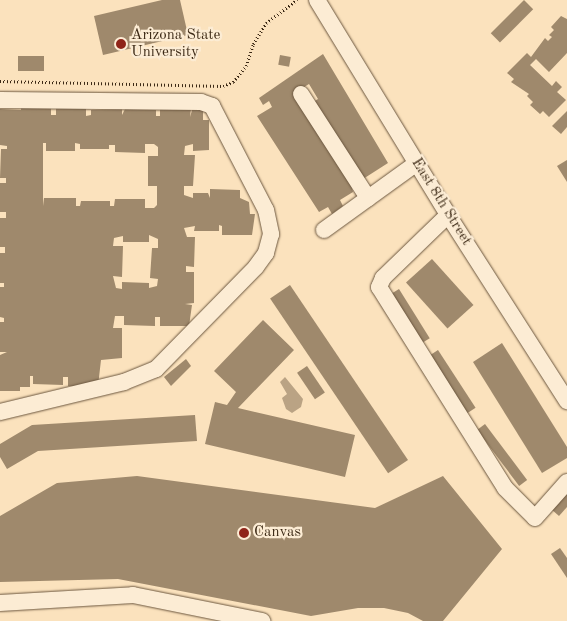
<!DOCTYPE html>
<html>
<head>
<meta charset="utf-8">
<style>
  body { margin:0 }
  #map { position:relative; width:567px; height:621px; overflow:hidden; background:#fbe2bd; font-family:"Old Standard TT",serif }
  div>[style] { position:absolute }
  .water>* { inset:0; background:#baa384 }
  .building>* { inset:0; background:#9f896c; transform-origin:0 0 }
  .path>* { height:2.5px; margin-top:-1.25px; transform-origin:0; background:repeating-linear-gradient(90deg,#3c2915 0 1px,transparent 0 3.5px) }
  .roads { filter:drop-shadow(0 0 1px #6c573f) drop-shadow(0 0 1px #6c573f) }
  .minor>* { height:16px; margin:-8px; padding:0 8px; transform-origin:8px; border-radius:8px; background:#fcecd4 }
  .dots>* { width:14px; height:14px; translate:-50% -50%; box-sizing:border-box; border:2px solid #fcecd4; border-radius:50% }
  span { translate:-50% -50%; white-space:nowrap; text-align:center; line-height:1.15; -webkit-text-stroke:4.5px #fcecd4; paint-order:stroke }
  .poi-label { font-size:15px; color:#3c2915 }
  .left { translate:0 -50%; text-align:left }
  .street-label { font-size:15px; color:#3c2915 }
</style>
</head>
<body>
<div id="map">
  <div class="water">
    <div style="clip-path:polygon(285px 377px,303px 399px,301px 407px,292px 413px,286px 409px,282px 398px,287px 394px,280px 382px)"></div>
  </div>
  <div class="building">
    <div style="clip-path:polygon(162px 0,180px 0,188px 35px,103px 55px,94px 16px)"></div>
    <div style="left:524px;top:0;width:13px;height:47px;rotate:45deg"></div>
    <div style="clip-path:polygon(561px 16px,567px 19px,567px 53px,549px 72px,536px 59px,530px 65px,552px 86px,556px 81px,562px 87px,557px 92px,566px 100px,549px 117px,543px 111px,540px 114px,530px 105px,533px 102px,527px 96px,529px 94px,511px 82px,514px 79px,507px 73px,527px 53px,531px 57px,545px 38px,548px 41px,552px 37px,549px 35px,554px 30px,551px 27px)"></div>
    <div style="clip-path:polygon(323px 54px,388px 163px,363px 179px,313px 102px,318px 99px,309px 84px,296px 92px,351px 184px,353px 192px,340px 200px,343px 206px,332px 214px,328px 207px,319px 212px,257px 116px,272px 107px,269px 101px,263px 105px,259px 98px)"></div>
    <div style="left:280px;top:55px;width:11px;height:10px;rotate:10deg"></div>
    <div style="left:18px;top:56px;width:26px;height:15px"></div>
    <div style="clip-path:polygon(evenodd,21px 106px,51px 107px,51px 115px,56px 115px,56px 106px,86px 107px,86px 116px,91px 115px,91px 110px,122px 109px,122px 115px,125px 109px,156px 110px,156px 116px,160px 116px,160px 108px,191px 108px,190px 117px,193px 107px,203px 107px,203px 120px,209px 120px,209px 150px,193px 151px,193px 144px,185px 146px,184px 155px,195px 155px,193px 186px,184px 186px,184px 195px,193px 198px,193px 193px,208px 193px,210px 198px,210px 189px,240px 190px,240px 198px,249px 202px,250px 214px,255px 214px,252px 235px,222px 235px,222px 226px,219px 225px,219px 231px,194px 231px,195px 226px,184px 228px,187px 237px,195px 237px,194px 267px,186px 266px,186px 272px,194px 272px,194px 303px,185px 304px,192px 305px,189px 326px,160px 326px,160px 317px,155px 317px,155px 326px,124px 325px,124px 316px,115px 316px,113px 328px,122px 328px,122px 358px,101px 360px,98px 386px,68px 386px,68px 377px,63px 377px,63px 385px,33px 384px,33px 376px,30px 376px,30px 387px,20px 387px,20px 391px,0 391px,0 355px,7px 352px,0 352px,0 322px,4px 322px,4px 318px,0 317px,0 287px,4px 287px,4px 283px,0 283px,0 253px,5px 253px,5px 247px,0 247px,0 218px,6px 218px,6px 212px,0 212px,0 183px,6px 183px,6px 178px,0 178px,1px 149px,7px 149px,7px 146px,0 145px,0 109px,21px 110px,21px 106px,43px 143px,46px 143px,46px 151px,75px 151px,75px 143px,80px 144px,80px 149px,109px 149px,109px 145px,115px 145px,115px 152px,145px 153px,145px 144px,154px 144px,158px 147px,158px 156px,148px 156px,148px 186px,157px 186px,157px 205px,154px 208px,145px 208px,145px 199px,115px 199px,114px 206px,110px 206px,110px 201px,81px 201px,80px 206px,76px 206px,76px 198px,44px 198px,43px 206px,43px 143px,21px 106px,149px 235px,158px 239px,158px 248px,152px 248px,150px 278px,158px 279px,157px 286px,149px 288px,149px 283px,122px 282px,122px 289px,116px 288px,113px 276px,122px 277px,123px 246px,113px 246px,114px 238px,123px 236px,123px 242px,149px 242px,149px 235px)"></div>
    <div style="clip-path:polygon(567px 111px,567px 127px,561px 134px,552px 126px)"></div>
    <div style="clip-path:polygon(567px 160px,567px 182px,557px 166px)"></div>
    <div style="left:432px;top:259px;width:62px;height:35px;rotate:48deg"></div>
    <div style="left:290px;top:285px;width:211px;height:24px;rotate:56deg"></div>
    <div style="left:399px;top:289px;width:58px;height:12px;rotate:58deg"></div>
    <div style="clip-path:polygon(263px 320px,294px 350px,238px 408px,355px 435px,345px 477px,205px 444px,215px 402px,227px 405px,236px 392px,214px 371px)"></div>
    <div style="clip-path:polygon(502px 343px,567px 447px,567px 458px,542px 473px,473px 362px)"></div>
    <div style="left:438px;top:350px;width:69px;height:10px;rotate:57deg"></div>
    <div style="clip-path:polygon(186px 359px,191px 366px,171px 386px,164px 377px)"></div>
    <div style="left:307px;top:366px;width:32px;height:12px;rotate:56deg"></div>
    <div style="clip-path:polygon(195px 415px,197px 441px,38px 451px,7px 469px,0 457px,0 444px,32px 425px)"></div>
    <div style="left:485px;top:424px;width:70px;height:10px;rotate:53deg"></div>
    <div style="clip-path:polygon(137px 476px,375px 508px,443px 476px,502px 549px,443px 621px,423px 621px,408px 613px,384px 608px,358px 608px,311px 616px,118px 579px,0 582px,0 516px,57px 483px)"></div>
    <div style="clip-path:polygon(567px 492px,567px 507px,559px 516px,551px 509px)"></div>
    <div style="clip-path:polygon(560px 548px,567px 558px,567px 578px,551px 554px)"></div>
  </div>
  <div class="path">
    <div style="left:0;top:81px;width:223px;rotate:1.3deg"></div>
    <div style="left:223px;top:86px;width:11px;rotate:-22deg"></div>
    <div style="left:233px;top:82px;width:21px;rotate:-51deg"></div>
    <div style="left:246px;top:66px;width:23px;rotate:-72deg"></div>
    <div style="left:253px;top:44px;width:25px;rotate:-58deg"></div>
    <div style="left:266px;top:23px;width:39px;rotate:-37deg"></div>
  </div>
  <div class="roads">
    <div class="minor">
      <div style="left:317px;top:0;width:252px;rotate:58.6deg"></div>
      <div style="left:448px;top:215px;width:221px;rotate:57.4deg"></div>
      <div style="left:301px;top:94px;width:124px;rotate:57.2deg"></div>
      <div style="left:0;top:100px;width:201px;rotate:0.6deg"></div>
      <div style="left:201px;top:102px;width:12px;rotate:20deg"></div>
      <div style="left:212px;top:106px;width:117px;rotate:62.6deg"></div>
      <div style="left:266px;top:210px;width:25px;rotate:78deg"></div>
      <div style="left:271px;top:234px;width:20px;rotate:105deg"></div>
      <div style="left:266px;top:253px;width:17px;rotate:126deg"></div>
      <div style="left:256px;top:267px;width:143px;rotate:134.4deg"></div>
      <div style="left:156px;top:369px;width:35px;rotate:158deg"></div>
      <div style="left:124px;top:382px;width:128px;rotate:166.4deg"></div>
      <div style="left:448px;top:215px;width:91px;rotate:135.9deg"></div>
      <div style="left:383px;top:278px;width:10px;rotate:114deg"></div>
      <div style="left:379px;top:287px;width:237px;rotate:57.9deg"></div>
      <div style="left:505px;top:488px;width:42px;rotate:45deg"></div>
      <div style="left:535px;top:518px;width:48px;rotate:-48.4deg"></div>
      <div style="left:324px;top:230px;width:115px;rotate:-35.8deg"></div>
      <div style="left:0;top:603px;width:133px;rotate:-3.4deg"></div>
      <div style="left:133px;top:595px;width:132px;rotate:11.4deg"></div>
    </div>
  </div>
  <div class="dots">
    <div style="left:121px;top:44px;background:#8f2418"></div>
    <div style="left:244px;top:533px;background:#8f2418"></div>
  </div>
  <div class="poi-label">
    <span class="left" style="left:131px;top:44px">Arizona State<br>University</span>
    <span class="left" style="left:254px;top:533px">Canvas</span>
  </div>
  <div class="street-label">
    <span style="left:441px;top:202px;rotate:58deg">East 8th Street</span>
  </div>
</div>
</body>
</html>
